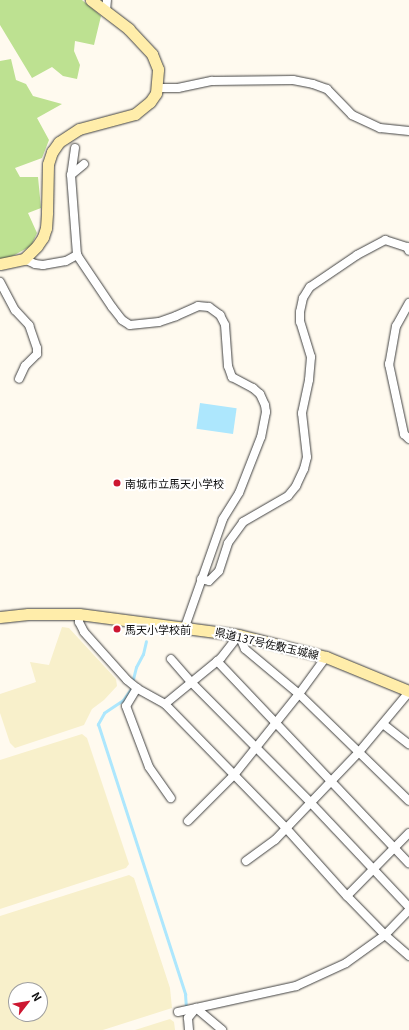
<!DOCTYPE html>
<html>
<head>
<meta charset="utf-8">
<style>
  body { margin:0 }
  #map { position:relative; width:409px; height:1030px; overflow:hidden; background:#fffaef; font-family:Georgia,"Noto Sans JP",serif }
  div>[style] { position:absolute }
  .farmland>* { inset:0; background:#f8f0cb }
  .forest>* { inset:0; background:#bde191 }
  .water>* { inset:0; background:#ade7fd; transform-origin:0 0 }
  .stream>* { height:3px; margin:-1.5px; padding:0 1.5px; transform-origin:1.5px; border-radius:1.5px; background:#ade7fd }
  .roads { filter:drop-shadow(0 0 1px #414141) drop-shadow(0 0 1px #414141) }
  .street>* { height:8px; margin:-4px; padding:0 4px; transform-origin:4px; border-radius:4px; background:#fff }
  .secondary>* { height:11px; margin:-5.5px; padding:0 5.5px; transform-origin:5.5px; border-radius:5.5px; background:#ffedaa }
  .dots>* { width:11px; height:11px; translate:-50% -50%; box-sizing:border-box; border:2px solid #fff; border-radius:50% }
  span { translate:-50% -50%; white-space:nowrap; text-align:center; line-height:1.15; -webkit-text-stroke:4px #fff; paint-order:stroke }
  .poi-label { font-size:11px; color:#0e0e0e }
  .left { translate:0 -50%; text-align:left }
  .street-label { font-size:11px; color:#0e0e0e }
  .north { position:absolute; left:8px; top:982px; width:40px; height:40px; box-sizing:border-box; background:#fff; border:1px solid #9f9f9f; border-radius:50%; rotate:59deg; font-size:11px; font-weight:700; line-height:16px; text-align:center; color:#0e0e0e }
  .north::after { content:''; display:block; margin:auto; width:14px; height:18px; background:#cd1731; clip-path:polygon(50% 0,100% 100%,50% 72%,0 100%) }
</style>
</head>
<body>
<div id="map">
  <div class="farmland">
    <div style="clip-path:polygon(62px 627px,69px 628px,116px 679px,117px 686px,104px 700px,92px 709px,84px 725px,15px 748px,10px 743px,0 713px,0 694px,36px 682px,30px 662px,49px 665px)"></div>
    <div style="clip-path:polygon(82px 734px,87px 738px,129px 864px,126px 868px,0 909px,0 760px)"></div>
    <div style="clip-path:polygon(evenodd,129px 875px,134px 878px,170px 988px,172px 1008px,103px 1030px,0 1030px,0 916px,129px 875px,16px 990px,40px 990px,40px 1014px,16px 1014px,16px 990px)"></div>
    <div style="clip-path:polygon(170px 1019px,174px 1022px,175px 1030px,135px 1030px)"></div>
  </div>
  <div class="forest">
    <div style="clip-path:polygon(0 0,82px 0,101px 16px,94px 45px,75px 41px,74px 51px,80px 65px,77px 79px,63px 76px,52px 67px,32px 78px,0 25px)"></div>
    <div style="clip-path:polygon(11px 59px,16px 80px,26px 84px,33px 96px,62px 104px,37px 118px,49px 140px,42px 158px,15px 168px,20px 177px,38px 177px,41px 208px,28px 213px,37px 233px,31px 246px,7px 259px,0 260px,0 61px)"></div>
  </div>
  <div class="water">
    <div style="left:200px;top:403px;width:37px;height:26px;rotate:8deg"></div>
  </div>
  <div class="stream">
    <div style="left:133px;top:679px;width:12px;rotate:-76deg"></div>
    <div style="left:136px;top:667px;width:15px;rotate:-62deg"></div>
    <div style="left:143px;top:654px;width:13px;rotate:-77deg"></div>
    <div style="left:130px;top:690px;width:12px;rotate:125deg"></div>
    <div style="left:123px;top:700px;width:23px;rotate:146deg"></div>
    <div style="left:104px;top:713px;width:13px;rotate:119deg"></div>
    <div style="left:98px;top:724px;width:284px;rotate:72.1deg"></div>
    <div style="left:185px;top:994px;width:15px;rotate:86deg"></div>
  </div>
  <div class="roads">
    <div class="street">
      <div style="left:106px;top:11px;width:11px;rotate:-85deg"></div>
      <div style="left:157px;top:88px;width:21px"></div>
      <div style="left:178px;top:88px;width:35px;rotate:-12deg"></div>
      <div style="left:212px;top:81px;width:81px;rotate:-0.7deg"></div>
      <div style="left:293px;top:80px;width:20px;rotate:11deg"></div>
      <div style="left:313px;top:84px;width:15px;rotate:20deg"></div>
      <div style="left:327px;top:89px;width:36px;rotate:46deg"></div>
      <div style="left:352px;top:115px;width:31px;rotate:25deg"></div>
      <div style="left:380px;top:128px;width:29px;rotate:6deg"></div>
      <div style="left:75px;top:148px;width:27px;rotate:98deg"></div>
      <div style="left:71px;top:175px;width:80px;rotate:85.7deg"></div>
      <div style="left:71px;top:175px;width:17px;rotate:-40deg"></div>
      <div style="left:24px;top:259px;width:12px;rotate:24deg"></div>
      <div style="left:35px;top:264px;width:8px;rotate:7deg"></div>
      <div style="left:43px;top:265px;width:23px;rotate:-10deg"></div>
      <div style="left:66px;top:261px;width:13px;rotate:-29deg"></div>
      <div style="left:77px;top:255px;width:63px;rotate:56.1deg"></div>
      <div style="left:112px;top:307px;width:16px;rotate:52deg"></div>
      <div style="left:122px;top:320px;width:9px;rotate:32deg"></div>
      <div style="left:130px;top:325px;width:29px;rotate:-6deg"></div>
      <div style="left:159px;top:322px;width:18px;rotate:-19deg"></div>
      <div style="left:176px;top:316px;width:24px;rotate:-24deg"></div>
      <div style="left:198px;top:306px;width:11px;rotate:5deg"></div>
      <div style="left:209px;top:307px;width:14px;rotate:36deg"></div>
      <div style="left:220px;top:315px;width:11px;rotate:63deg"></div>
      <div style="left:225px;top:325px;width:41px;rotate:85.8deg"></div>
      <div style="left:228px;top:366px;width:12px;rotate:70deg"></div>
      <div style="left:232px;top:377px;width:24px;rotate:28deg"></div>
      <div style="left:253px;top:388px;width:9px;rotate:41deg"></div>
      <div style="left:260px;top:394px;width:12px;rotate:66deg"></div>
      <div style="left:265px;top:405px;width:7px;rotate:82deg"></div>
      <div style="left:266px;top:412px;width:25px;rotate:101deg"></div>
      <div style="left:261px;top:437px;width:60px;rotate:111.4deg"></div>
      <div style="left:239px;top:493px;width:31px;rotate:122deg"></div>
      <div style="left:223px;top:519px;width:114px;rotate:109.4deg"></div>
      <div style="left:0;top:282px;width:32px;rotate:62deg"></div>
      <div style="left:15px;top:310px;width:21px;rotate:47deg"></div>
      <div style="left:29px;top:325px;width:24px;rotate:71deg"></div>
      <div style="left:37px;top:348px;width:6px;rotate:90deg"></div>
      <div style="left:37px;top:354px;width:17px;rotate:135deg"></div>
      <div style="left:25px;top:366px;width:14px;rotate:115deg"></div>
      <div style="left:409px;top:303px;width:26px;rotate:119deg"></div>
      <div style="left:396px;top:326px;width:39px;rotate:100deg"></div>
      <div style="left:389px;top:364px;width:72px;rotate:77.9deg"></div>
      <div style="left:404px;top:434px;width:7px;rotate:45deg"></div>
      <div style="left:201px;top:579px;width:8px;rotate:14deg"></div>
      <div style="left:209px;top:581px;width:14px;rotate:-45deg"></div>
      <div style="left:219px;top:571px;width:29px;rotate:-72deg"></div>
      <div style="left:228px;top:543px;width:26px;rotate:-54deg"></div>
      <div style="left:243px;top:522px;width:52px;rotate:-30deg"></div>
      <div style="left:288px;top:496px;width:13px;rotate:-51deg"></div>
      <div style="left:296px;top:486px;width:19px;rotate:-65deg"></div>
      <div style="left:304px;top:469px;width:12px;rotate:-76deg"></div>
      <div style="left:307px;top:457px;width:44px;rotate:-96.5deg"></div>
      <div style="left:302px;top:413px;width:34px;rotate:-78deg"></div>
      <div style="left:309px;top:380px;width:23px;rotate:-85deg"></div>
      <div style="left:311px;top:357px;width:37px;rotate:-107deg"></div>
      <div style="left:300px;top:322px;width:10px;rotate:-90deg"></div>
      <div style="left:300px;top:312px;width:14px;rotate:-78deg"></div>
      <div style="left:303px;top:298px;width:13px;rotate:-58deg"></div>
      <div style="left:310px;top:287px;width:57px;rotate:-34.2deg"></div>
      <div style="left:357px;top:255px;width:32px;rotate:-28deg"></div>
      <div style="left:385px;top:240px;width:23px;rotate:18deg"></div>
      <div style="left:407px;top:247px;width:4px;rotate:63deg"></div>
      <div style="left:79px;top:614px;width:8px;rotate:90deg"></div>
      <div style="left:79px;top:622px;width:11px;rotate:63deg"></div>
      <div style="left:84px;top:632px;width:64px;rotate:48.1deg"></div>
      <div style="left:127px;top:680px;width:14px;rotate:39deg"></div>
      <div style="left:138px;top:689px;width:31px;rotate:29deg"></div>
      <div style="left:165px;top:704px;width:172px;rotate:45.7deg"></div>
      <div style="left:285px;top:827px;width:93px;rotate:48.1deg"></div>
      <div style="left:347px;top:896px;width:54px;rotate:45.7deg"></div>
      <div style="left:385px;top:935px;width:32px;rotate:41deg"></div>
      <div style="left:239px;top:635px;width:15px;rotate:67deg"></div>
      <div style="left:245px;top:649px;width:70px;rotate:39.8deg"></div>
      <div style="left:299px;top:694px;width:153px;rotate:44.2deg"></div>
      <div style="left:171px;top:659px;width:30px;rotate:49deg"></div>
      <div style="left:191px;top:682px;width:169px;rotate:45.2deg"></div>
      <div style="left:310px;top:802px;width:144px;rotate:46.7deg"></div>
      <div style="left:217px;top:661px;width:279px;rotate:46.5deg"></div>
      <div style="left:137px;top:688px;width:21px;rotate:121deg"></div>
      <div style="left:126px;top:706px;width:65px;rotate:69.3deg"></div>
      <div style="left:149px;top:767px;width:38px;rotate:55deg"></div>
      <div style="left:165px;top:704px;width:72px;rotate:-39.4deg"></div>
      <div style="left:221px;top:658px;width:29px;rotate:-52deg"></div>
      <div style="left:383px;top:724px;width:33px;rotate:38deg"></div>
      <div style="left:188px;top:821px;width:65px;rotate:-45deg"></div>
      <div style="left:234px;top:775px;width:104px;rotate:-51.3deg"></div>
      <div style="left:299px;top:694px;width:46px;rotate:-53.9deg"></div>
      <div style="left:246px;top:861px;width:36px;rotate:-36deg"></div>
      <div style="left:275px;top:840px;width:122px;rotate:-46.3deg"></div>
      <div style="left:359px;top:752px;width:78px;rotate:-50.2deg"></div>
      <div style="left:347px;top:896px;width:88px;rotate:-45.5deg"></div>
      <div style="left:196px;top:1008px;width:34px;rotate:40deg"></div>
      <div style="left:178px;top:1012px;width:121px;rotate:-12.4deg"></div>
      <div style="left:296px;top:986px;width:55px;rotate:-24.7deg"></div>
      <div style="left:346px;top:963px;width:48px;rotate:-35.7deg"></div>
      <div style="left:385px;top:935px;width:35px;rotate:-46deg"></div>
      <div style="left:189px;top:1030px;width:12px;rotate:-95deg"></div>
      <div style="left:188px;top:1018px;width:13px;rotate:-51deg"></div>
    </div>
    <div class="secondary">
      <div style="left:0;top:264px;width:25px;rotate:-12deg"></div>
      <div style="left:24px;top:259px;width:18px;rotate:-45deg"></div>
      <div style="left:37px;top:246px;width:11px;rotate:-56deg"></div>
      <div style="left:43px;top:237px;width:9px;rotate:-72deg"></div>
      <div style="left:46px;top:228px;width:16px;rotate:-86deg"></div>
      <div style="left:47px;top:212px;width:48px;rotate:-88.8deg"></div>
      <div style="left:48px;top:164px;width:13px;rotate:-72deg"></div>
      <div style="left:52px;top:152px;width:12px;rotate:-55deg"></div>
      <div style="left:59px;top:142px;width:24px;rotate:-33deg"></div>
      <div style="left:79px;top:129px;width:58px;rotate:-15deg"></div>
      <div style="left:135px;top:114px;width:19px;rotate:-39deg"></div>
      <div style="left:150px;top:102px;width:11px;rotate:-56deg"></div>
      <div style="left:156px;top:93px;width:24px;rotate:-85deg"></div>
      <div style="left:158px;top:69px;width:16px;rotate:-112deg"></div>
      <div style="left:152px;top:54px;width:34px;rotate:-133deg"></div>
      <div style="left:129px;top:29px;width:48px;rotate:-142.7deg"></div>
      <div style="left:0;top:617px;width:28px;rotate:-6deg"></div>
      <div style="left:28px;top:614px;width:51px"></div>
      <div style="left:79px;top:614px;width:161px;rotate:7.5deg"></div>
      <div style="left:239px;top:635px;width:90px;rotate:14.2deg"></div>
      <div style="left:326px;top:657px;width:90px;rotate:22.3deg"></div>
    </div>
  </div>
  <div class="dots">
    <div style="left:117px;top:483px;background:#cd1731"></div>
    <div style="left:117px;top:629px;background:#cd1731"></div>
  </div>
  <div class="poi-label">
    <span class="left" style="left:125px;top:483px">南城市立馬天小学校</span>
    <span class="left" style="left:125px;top:629px">馬天小学校前</span>
  </div>
  <div class="street-label">
    <span style="left:267px;top:643px;rotate:13deg">県道137号佐敷玉城線</span>
  </div>
  <div class="north">N</div>
</div>
</body>
</html>
